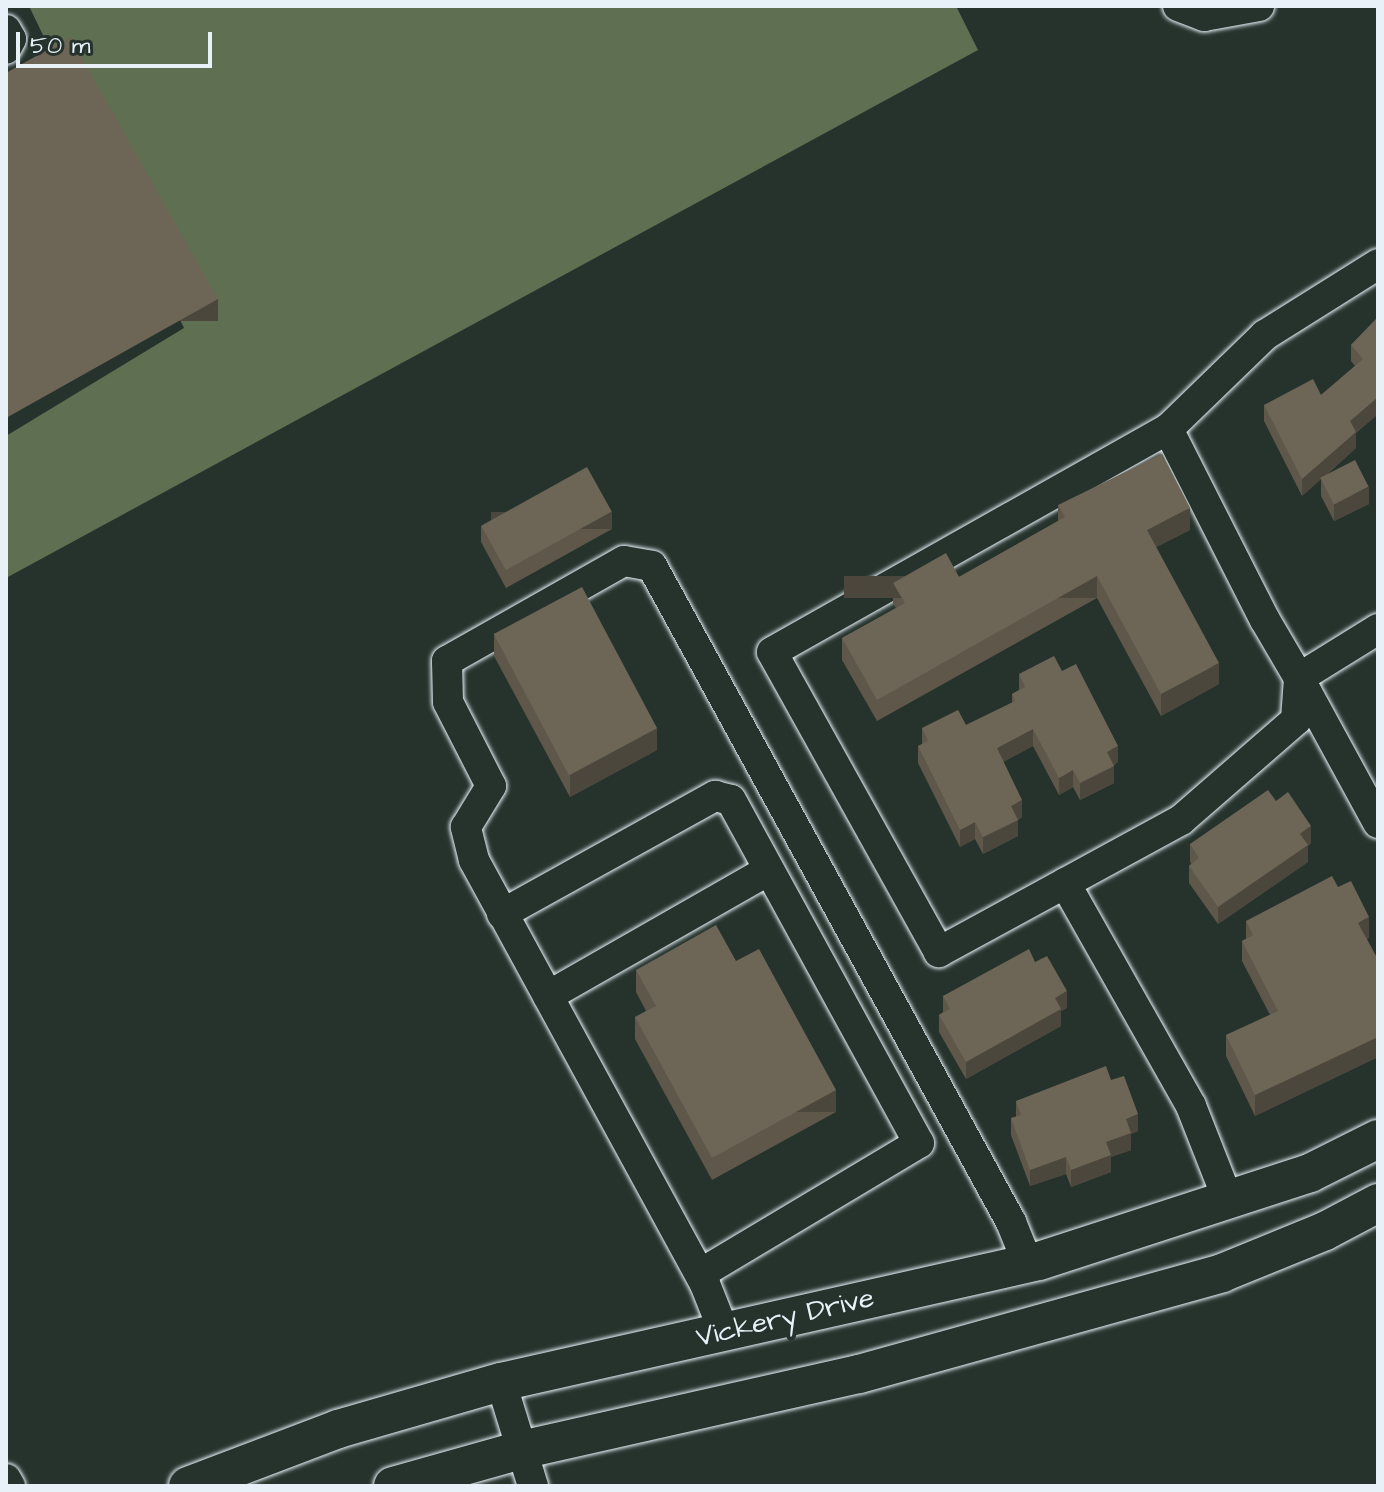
<!DOCTYPE html>
<html>
<head>
<meta charset="utf-8">
<style>
  body { margin:0 }
  #map { position:relative; width:1384px; height:1492px; overflow:hidden; background:#26332d; font-family:"Architects Daughter",sans-serif }
  div>[style] { position:absolute }
  .green>* { inset:0; background:#5f7052 }
  .roads { filter:drop-shadow(0 0 2px #e8f1f8) drop-shadow(0 0 2px #e8f1f8) }
  .minor>* { height:30px; margin:-15px; padding:0 15px; transform-origin:15px; border-radius:15px; background:#26332d }
  .major>* { height:38px; margin:-19px; padding:0 19px; transform-origin:19px; border-radius:19px; background:#26332d }
  .wall>* { inset:0; background:#5e574a }
  .shaded-wall>* { inset:0; background:#4c473c; transform-origin:0 0 }
  .building>* { inset:0; background:#6d6556; transform-origin:0 0 }
  span { translate:-50% -50%; white-space:nowrap; text-align:center; line-height:1.15; -webkit-text-stroke:8px #26332d; paint-order:stroke }
  .street-label { font-size:28px; color:#e8f1f8 }
  .frame { position:absolute; inset:0; border:8px solid #e8f1f8; pointer-events:none }
  .scale { position:absolute; left:16px; top:32px; width:196px; height:36px; box-sizing:border-box; border:4px solid #e8f1f8; border-top:0; padding-left:10px; font-size:24px; line-height:28px; white-space:nowrap; color:#e8f1f8; -webkit-text-stroke:6px #26332d; paint-order:stroke }
</style>
</head>
<body>
<div id="map">
  <div class="green">
    <div style="clip-path:polygon(29px 6px,956px 6px,978px 50px,6px 578px,6px 436px,184px 328px)"></div>
  </div>
  <div class="roads">
    <div class="minor">
      <div style="left:1178px;top:6px;width:28px;rotate:21deg"></div>
      <div style="left:1204px;top:16px;width:56px;rotate:-10.3deg"></div>
      <div style="left:6px;top:30px;width:10px;rotate:61deg"></div>
      <div style="left:11px;top:39px;width:11px;rotate:117deg"></div>
      <div style="left:1168px;top:429px;width:135px;rotate:-44.1deg"></div>
      <div style="left:1265px;top:335px;width:133px;rotate:-32.1deg"></div>
      <div style="left:1378px;top:629px;width:93px;rotate:148.2deg"></div>
      <div style="left:1299px;top:678px;width:42px;rotate:94.1deg"></div>
      <div style="left:1296px;top:720px;width:152px;rotate:139deg"></div>
      <div style="left:1181px;top:820px;width:276px;rotate:151.4deg"></div>
      <div style="left:939px;top:952px;width:343px;rotate:-119.1deg"></div>
      <div style="left:772px;top:652px;width:454px;rotate:-29.4deg"></div>
      <div style="left:1168px;top:429px;width:214px;rotate:63.1deg"></div>
      <div style="left:1265px;top:620px;width:67px;rotate:59.6deg"></div>
      <div style="left:1299px;top:678px;width:165px;rotate:61.4deg"></div>
      <div style="left:1065px;top:883px;width:256px;rotate:60.5deg"></div>
      <div style="left:1191px;top:1106px;width:101px;rotate:68.5deg"></div>
      <div style="left:502px;top:914px;width:244px;rotate:-29deg"></div>
      <div style="left:715px;top:796px;width:16px;rotate:14deg"></div>
      <div style="left:731px;top:800px;width:391px;rotate:61.3deg"></div>
      <div style="left:919px;top:1143px;width:255px;rotate:149.1deg"></div>
      <div style="left:548px;top:996px;width:254px;rotate:-29.7deg"></div>
      <div style="left:724px;top:1332px;width:52px;rotate:-111.6deg"></div>
      <div style="left:705px;top:1284px;width:483px;rotate:-118.6deg"></div>
      <div style="left:474px;top:860px;width:34px;rotate:-104deg"></div>
      <div style="left:466px;top:827px;width:48px;rotate:-58.6deg"></div>
      <div style="left:491px;top:786px;width:94px;rotate:-117.1deg"></div>
      <div style="left:448px;top:702px;width:41px;rotate:-91.4deg"></div>
      <div style="left:447px;top:661px;width:203px;rotate:-29.5deg"></div>
      <div style="left:624px;top:561px;width:28px;rotate:10deg"></div>
      <div style="left:652px;top:566px;width:748px;rotate:61.31deg"></div>
      <div style="left:1011px;top:1222px;width:45px;rotate:68deg"></div>
      <div style="left:501px;top:1382px;width:109px;rotate:72.9deg"></div>
      <div style="left:6px;top:1479px;width:8px;rotate:60deg"></div>
    </div>
    <div class="major">
      <div style="left:188px;top:1486px;width:160px;rotate:-20.8deg"></div>
      <div style="left:338px;top:1429px;width:170px;rotate:-16.1deg"></div>
      <div style="left:501px;top:1382px;width:551px;rotate:-12.68deg"></div>
      <div style="left:1039px;top:1261px;width:285px;rotate:-18deg"></div>
      <div style="left:1310px;top:1173px;width:76px;rotate:-26.6deg"></div>
      <div style="left:393px;top:1486px;width:133px;rotate:-15.7deg"></div>
      <div style="left:521px;top:1450px;width:346px;rotate:-12.7deg"></div>
      <div style="left:859px;top:1374px;width:377px;rotate:-15.5deg"></div>
      <div style="left:1222px;top:1273px;width:111px;rotate:-22.2deg"></div>
      <div style="left:1325px;top:1231px;width:60px;rotate:-27.8deg"></div>
    </div>
  </div>
  <div class="wall">
    <div style="clip-path:polygon(1378px 317px,1378px 414px,1356px 433px,1356px 448px,1322px 479px,1369px 504px,1334px 521px,1321px 496px,1321px 479px,1302px 496px,1264px 421px,1264px 405px,1321px 395px,1355px 366px,1351px 361px,1351px 345px)"></div>
    <div style="clip-path:polygon(1058px 505px,1190px 530px,1156px 547px,1219px 684px,1161px 716px,1097px 598px,877px 721px,842px 660px,842px 638px,896px 608px,893px 604px,893px 583px,959px 577px,1058px 521px)"></div>
    <div style="clip-path:polygon(481px 526px,612px 529px,506px 588px,481px 542px)"></div>
    <div style="clip-path:polygon(494px 634px,657px 750px,570px 797px,494px 656px)"></div>
    <div style="clip-path:polygon(1062px 671px,1118px 762px,1114px 765px,1114px 783px,1080px 800px,1073px 787px,1059px 795px,1033px 746px,1003px 762px,1022px 817px,1018px 820px,1018px 836px,983px 854px,975px 839px,960px 847px,918px 763px,918px 746px,922px 744px,922px 728px,966px 725px,1012px 703px,1012px 694px,1019px 690px,1019px 674px)"></div>
    <div style="clip-path:polygon(1311px 843px,1308px 846px,1308px 862px,1218px 924px,1189px 883px,1189px 866px,1191px 864px,1190px 861px,1190px 844px)"></div>
    <div style="clip-path:polygon(1338px 887px,1369px 937px,1367px 939px,1378px 960px,1378px 1057px,1255px 1116px,1226px 1056px,1226px 1035px,1270px 1015px,1242px 961px,1242px 941px,1246px 939px,1246px 921px)"></div>
    <div style="clip-path:polygon(736px 961px,836px 1112px,712px 1180px,635px 1039px,635px 1017px,646px 1011px,636px 992px,636px 970px)"></div>
    <div style="clip-path:polygon(1035px 962px,1067px 1008px,1061px 1011px,1061px 1026px,966px 1079px,939px 1032px,939px 1015px,943px 1012px,943px 996px)"></div>
    <div style="clip-path:polygon(1111px 1080px,1138px 1131px,1131px 1134px,1131px 1150px,1111px 1157px,1111px 1172px,1071px 1187px,1066px 1174px,1030px 1186px,1011px 1135px,1011px 1118px,1016px 1117px,1016px 1101px)"></div>
  </div>
  <div class="shaded-wall">
    <div style="left:218px;top:299px;width:22px;height:243px;rotate:90deg"></div>
    <div style="clip-path:polygon(1378px 397px,1378px 414px,1356px 433px,1356px 448px,1302px 496px,1302px 479px,1350px 421px)"></div>
    <div style="clip-path:polygon(1369px 487px,1369px 504px,1334px 521px,1334px 504px)"></div>
    <div style="clip-path:polygon(1190px 508px,1190px 530px,1147px 552px,1147px 530px)"></div>
    <div style="left:612px;top:512px;width:17px;height:121px;rotate:90deg"></div>
    <div style="left:1097px;top:576px;width:22px;height:253px;rotate:90deg"></div>
    <div style="clip-path:polygon(1219px 663px,1219px 684px,1161px 716px,1161px 694px)"></div>
    <div style="clip-path:polygon(657px 728px,657px 750px,570px 797px,570px 775px)"></div>
    <div style="clip-path:polygon(1033px 729px,1033px 746px,997px 765px,997px 748px)"></div>
    <div style="clip-path:polygon(1118px 746px,1118px 762px,1107px 769px,1107px 752px)"></div>
    <div style="clip-path:polygon(1114px 766px,1114px 783px,1080px 800px,1080px 783px)"></div>
    <div style="clip-path:polygon(1073px 770px,1073px 787px,1059px 795px,1059px 778px)"></div>
    <div style="clip-path:polygon(1022px 800px,1022px 817px,1011px 823px,1011px 806px)"></div>
    <div style="clip-path:polygon(1018px 820px,1018px 836px,983px 854px,983px 837px)"></div>
    <div style="clip-path:polygon(975px 822px,975px 839px,960px 847px,960px 830px)"></div>
    <div style="clip-path:polygon(1311px 826px,1311px 843px,1308px 846px,1308px 862px,1218px 924px,1218px 907px,1300px 834px)"></div>
    <div style="clip-path:polygon(1369px 917px,1369px 937px,1358px 943px,1358px 923px)"></div>
    <div style="clip-path:polygon(1067px 991px,1067px 1008px,1061px 1011px,1061px 1026px,966px 1079px,966px 1062px,1055px 998px)"></div>
    <div style="clip-path:polygon(1378px 1037px,1378px 1057px,1255px 1116px,1255px 1095px)"></div>
    <div style="left:836px;top:1090px;width:22px;height:141px;rotate:90deg"></div>
    <div style="clip-path:polygon(1138px 1114px,1138px 1131px,1131px 1134px,1131px 1150px,1111px 1157px,1111px 1172px,1071px 1187px,1071px 1170px,1106px 1142px,1126px 1119px)"></div>
    <div style="clip-path:polygon(1066px 1157px,1066px 1174px,1030px 1186px,1030px 1170px)"></div>
  </div>
  <div class="building">
    <div style="clip-path:polygon(70px 37px,218px 299px,6px 418px,6px 73px)"></div>
    <div style="clip-path:polygon(1378px 317px,1378px 397px,1350px 421px,1356px 432px,1302px 479px,1264px 405px,1313px 379px,1321px 395px,1363px 359px,1351px 345px)"></div>
    <div style="clip-path:polygon(1162px 454px,1190px 508px,1147px 530px,1219px 663px,1161px 694px,1097px 576px,877px 700px,842px 638px,905px 603px,893px 583px,946px 553px,959px 577px,1065px 517px,1058px 505px)"></div>
    <div style="left:1355px;top:460px;width:30px;height:39px;rotate:63deg"></div>
    <div style="left:587px;top:467px;width:51px;height:121px;rotate:61deg"></div>
    <div style="left:582px;top:587px;width:160px;height:100px;rotate:62deg"></div>
    <div style="clip-path:polygon(1054px 656px,1062px 671px,1076px 664px,1118px 746px,1107px 752px,1114px 766px,1080px 783px,1073px 770px,1059px 778px,1033px 729px,997px 748px,1022px 800px,1011px 806px,1018px 820px,983px 837px,975px 822px,960px 830px,918px 746px,928px 741px,922px 728px,958px 710px,966px 725px,1015px 701px,1012px 694px,1025px 687px,1019px 674px)"></div>
    <div style="clip-path:polygon(1268px 790px,1276px 801px,1288px 792px,1311px 826px,1300px 834px,1308px 845px,1218px 907px,1189px 866px,1199px 858px,1190px 844px)"></div>
    <div style="clip-path:polygon(1332px 876px,1338px 887px,1351px 881px,1369px 917px,1358px 923px,1378px 960px,1378px 1037px,1255px 1095px,1226px 1035px,1278px 1011px,1242px 941px,1253px 935px,1246px 921px)"></div>
    <div style="clip-path:polygon(716px 925px,736px 961px,759px 949px,836px 1090px,712px 1158px,635px 1017px,656px 1006px,636px 970px)"></div>
    <div style="clip-path:polygon(1029px 949px,1035px 962px,1047px 956px,1067px 991px,1055px 998px,1061px 1009px,966px 1062px,939px 1015px,950px 1009px,943px 996px)"></div>
    <div style="clip-path:polygon(1106px 1066px,1111px 1080px,1124px 1076px,1138px 1114px,1126px 1119px,1131px 1133px,1106px 1142px,1111px 1155px,1071px 1170px,1066px 1157px,1030px 1170px,1011px 1118px,1021px 1115px,1016px 1101px)"></div>
  </div>
  <div class="street-label">
    <span style="left:785px;top:1318px;rotate:-13deg">Vickery Drive</span>
  </div>
  <div class="frame"></div>
  <div class="scale">50 m</div>
</div>
</body>
</html>
